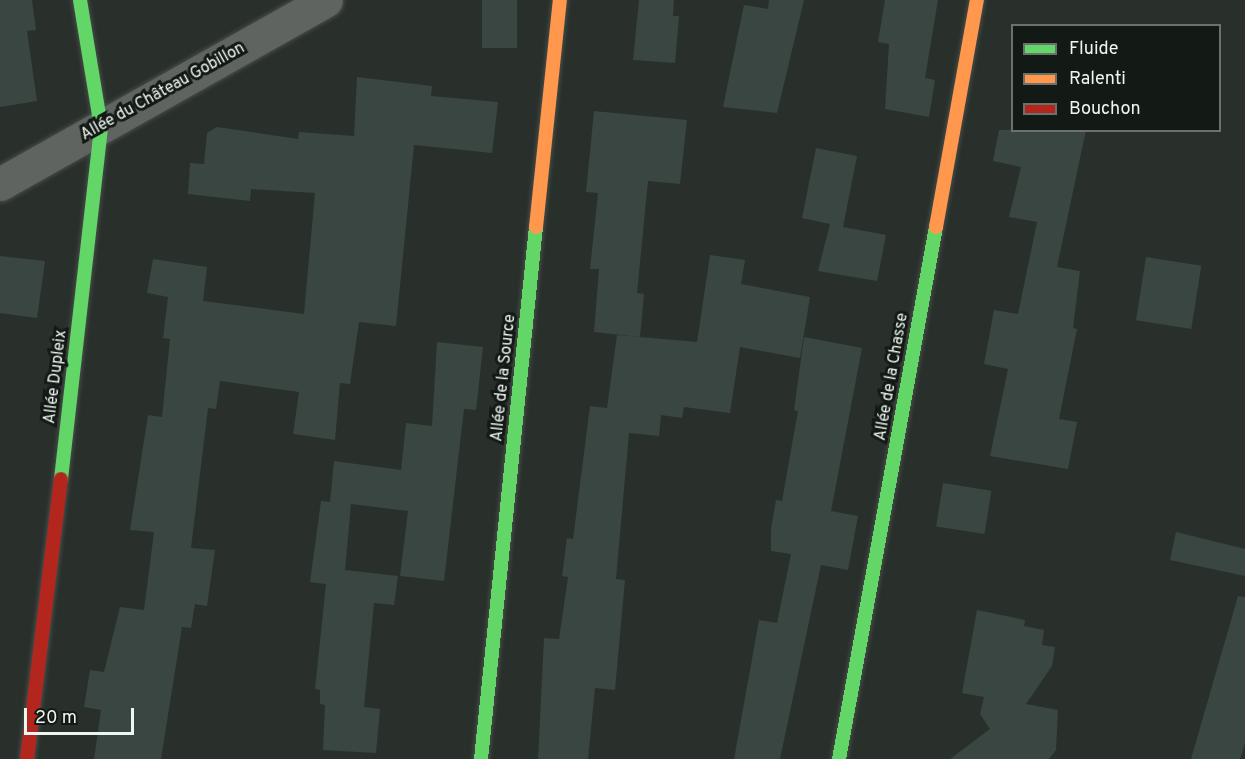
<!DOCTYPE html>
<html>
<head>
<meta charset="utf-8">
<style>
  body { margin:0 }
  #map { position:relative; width:1245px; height:759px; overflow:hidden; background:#29302b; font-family:Overpass,sans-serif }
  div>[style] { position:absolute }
  .building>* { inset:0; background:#3a4642; transform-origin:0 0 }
  .roads { filter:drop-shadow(0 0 2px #474c48) drop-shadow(0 0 2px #474c48) }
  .street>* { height:33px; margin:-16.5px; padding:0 16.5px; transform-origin:16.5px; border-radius:16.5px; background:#5f6461 }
  .fast>* { height:14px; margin:-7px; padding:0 7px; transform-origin:7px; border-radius:7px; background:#63d668 }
  .slow>* { height:14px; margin:-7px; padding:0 7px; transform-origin:7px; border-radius:7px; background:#ff974d }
  .jam>* { height:14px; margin:-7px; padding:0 7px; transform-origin:7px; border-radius:7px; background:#b3261e }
  span { translate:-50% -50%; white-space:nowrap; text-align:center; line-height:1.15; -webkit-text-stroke:6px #131915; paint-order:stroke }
  .street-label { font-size:16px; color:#eef6f1 }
  .legend { position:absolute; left:1011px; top:24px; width:210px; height:108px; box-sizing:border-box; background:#131915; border:2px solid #6b716d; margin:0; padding:8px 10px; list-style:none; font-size:18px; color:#eef6f1 }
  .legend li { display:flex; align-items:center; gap:12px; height:30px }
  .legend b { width:30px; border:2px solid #6b716d }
  .scale { position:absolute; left:24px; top:708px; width:110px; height:27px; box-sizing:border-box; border:3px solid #eef6f1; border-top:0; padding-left:8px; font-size:18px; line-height:21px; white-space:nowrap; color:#eef6f1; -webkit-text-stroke:4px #131915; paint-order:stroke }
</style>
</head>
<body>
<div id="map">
  <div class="building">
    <div style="clip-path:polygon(0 0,32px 0,36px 30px,27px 31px,37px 101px,0 107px)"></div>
    <div style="left:482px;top:0;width:35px;height:48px"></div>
    <div style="clip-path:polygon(639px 0,674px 0,673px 16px,679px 16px,675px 63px,633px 60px)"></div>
    <div style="clip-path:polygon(769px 0,804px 0,777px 113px,723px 107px,744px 5px,768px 9px)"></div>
    <div style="clip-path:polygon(885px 0,938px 0,925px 78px,935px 80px,929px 117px,885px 109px,889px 44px,878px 42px)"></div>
    <div style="clip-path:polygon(357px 77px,432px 86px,431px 96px,498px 102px,492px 153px,414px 145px,396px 326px,359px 322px,350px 384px,340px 383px,335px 440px,293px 434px,299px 392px,220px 381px,216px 409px,208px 408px,191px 548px,215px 550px,207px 606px,195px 604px,191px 628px,182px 627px,161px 759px,94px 759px,101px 710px,84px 707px,90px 670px,104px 672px,120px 607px,144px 610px,154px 532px,130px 530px,148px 415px,162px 417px,170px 339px,163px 338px,168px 297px,147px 293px,153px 259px,207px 267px,203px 301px,304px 314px,315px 193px,251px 189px,250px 201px,188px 194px,190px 163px,204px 164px,207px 133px,217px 127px,298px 139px,299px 132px,354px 136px)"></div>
    <div style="clip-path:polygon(594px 111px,687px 120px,680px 184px,648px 181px,637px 293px,644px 294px,640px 337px,594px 332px,599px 269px,590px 269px,598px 193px,586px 192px)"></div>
    <div style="clip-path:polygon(999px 130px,1086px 130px,1057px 267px,1080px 271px,1073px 328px,1077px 329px,1059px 419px,1077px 422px,1068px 469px,990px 456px,1008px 369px,984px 364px,994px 310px,1018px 314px,1037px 222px,1009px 217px,1021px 167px,993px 161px)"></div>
    <div style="clip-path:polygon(816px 148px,857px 156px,843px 227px,886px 235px,877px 281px,818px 271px,830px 224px,802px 218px)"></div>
    <div style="clip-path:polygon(710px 255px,745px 260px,741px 284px,810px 297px,800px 358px,740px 347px,730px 413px,684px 407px,682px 418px,661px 415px,659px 436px,629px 433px,616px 579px,625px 580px,615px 690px,595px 688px,588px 759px,538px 759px,544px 638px,559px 639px,568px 577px,562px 576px,567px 538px,573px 539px,590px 406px,607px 408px,617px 335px,697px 342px)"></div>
    <div style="clip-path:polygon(0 256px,45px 261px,37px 318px,0 313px)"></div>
    <div style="left:1146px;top:257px;width:56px;height:64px;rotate:9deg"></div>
    <div style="clip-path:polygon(804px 337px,862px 348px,831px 511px,858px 516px,848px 570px,821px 565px,780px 759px,734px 759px,759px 620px,777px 623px,791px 554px,771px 551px,771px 529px,776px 500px,782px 501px,798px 411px,794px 410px)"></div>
    <div style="clip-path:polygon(437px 342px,483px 347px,476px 410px,464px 409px,444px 581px,400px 576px,408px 511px,351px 504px,345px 570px,398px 576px,394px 605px,374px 603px,364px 707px,380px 709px,376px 753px,323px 750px,325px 705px,320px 704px,320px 690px,315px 689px,326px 584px,310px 582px,321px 501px,330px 502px,334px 461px,401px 470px,406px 423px,432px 426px)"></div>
    <div style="left:943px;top:483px;width:49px;height:44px;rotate:9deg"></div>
    <div style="clip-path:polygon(1176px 532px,1245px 549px,1245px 576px,1170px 560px)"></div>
    <div style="clip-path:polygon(1238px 596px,1245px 597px,1245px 743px,1240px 759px,1191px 759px)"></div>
    <div style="clip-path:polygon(977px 610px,1025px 620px,1024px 626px,1044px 630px,1042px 645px,1055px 647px,1052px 666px,1026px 704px,1058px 710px,1056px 750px,1049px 759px,950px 759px,990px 729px,980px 714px,984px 697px,962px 693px)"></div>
  </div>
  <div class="roads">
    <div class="street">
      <div style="left:0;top:184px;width:374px;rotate:-29.4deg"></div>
    </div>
    <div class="fast">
      <div style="left:61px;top:479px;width:354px;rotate:-83.5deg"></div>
      <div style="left:101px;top:127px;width:129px;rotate:-99.4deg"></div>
      <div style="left:481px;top:759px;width:535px;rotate:-84.1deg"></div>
      <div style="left:839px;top:759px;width:541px;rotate:-79.67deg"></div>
    </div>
    <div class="slow">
      <div style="left:536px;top:227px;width:228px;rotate:-84deg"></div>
      <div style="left:936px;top:227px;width:231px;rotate:-79.8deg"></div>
    </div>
    <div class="jam">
      <div style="left:27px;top:759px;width:282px;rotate:-83.1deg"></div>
    </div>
  </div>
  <div class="street-label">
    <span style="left:163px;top:92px;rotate:-29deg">Allée du Château Gobillon</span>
    <span style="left:56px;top:377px;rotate:-83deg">Allée Dupleix</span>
    <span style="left:892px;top:377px;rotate:-80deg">Allée de la Chasse</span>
    <span style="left:504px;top:378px;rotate:-84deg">Allée de la Source</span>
  </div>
  <ul class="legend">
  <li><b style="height:8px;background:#63d668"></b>Fluide</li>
  <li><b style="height:8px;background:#ff974d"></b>Ralenti</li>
  <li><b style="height:8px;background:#b3261e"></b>Bouchon</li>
  </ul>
  <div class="scale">20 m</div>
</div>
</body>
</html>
